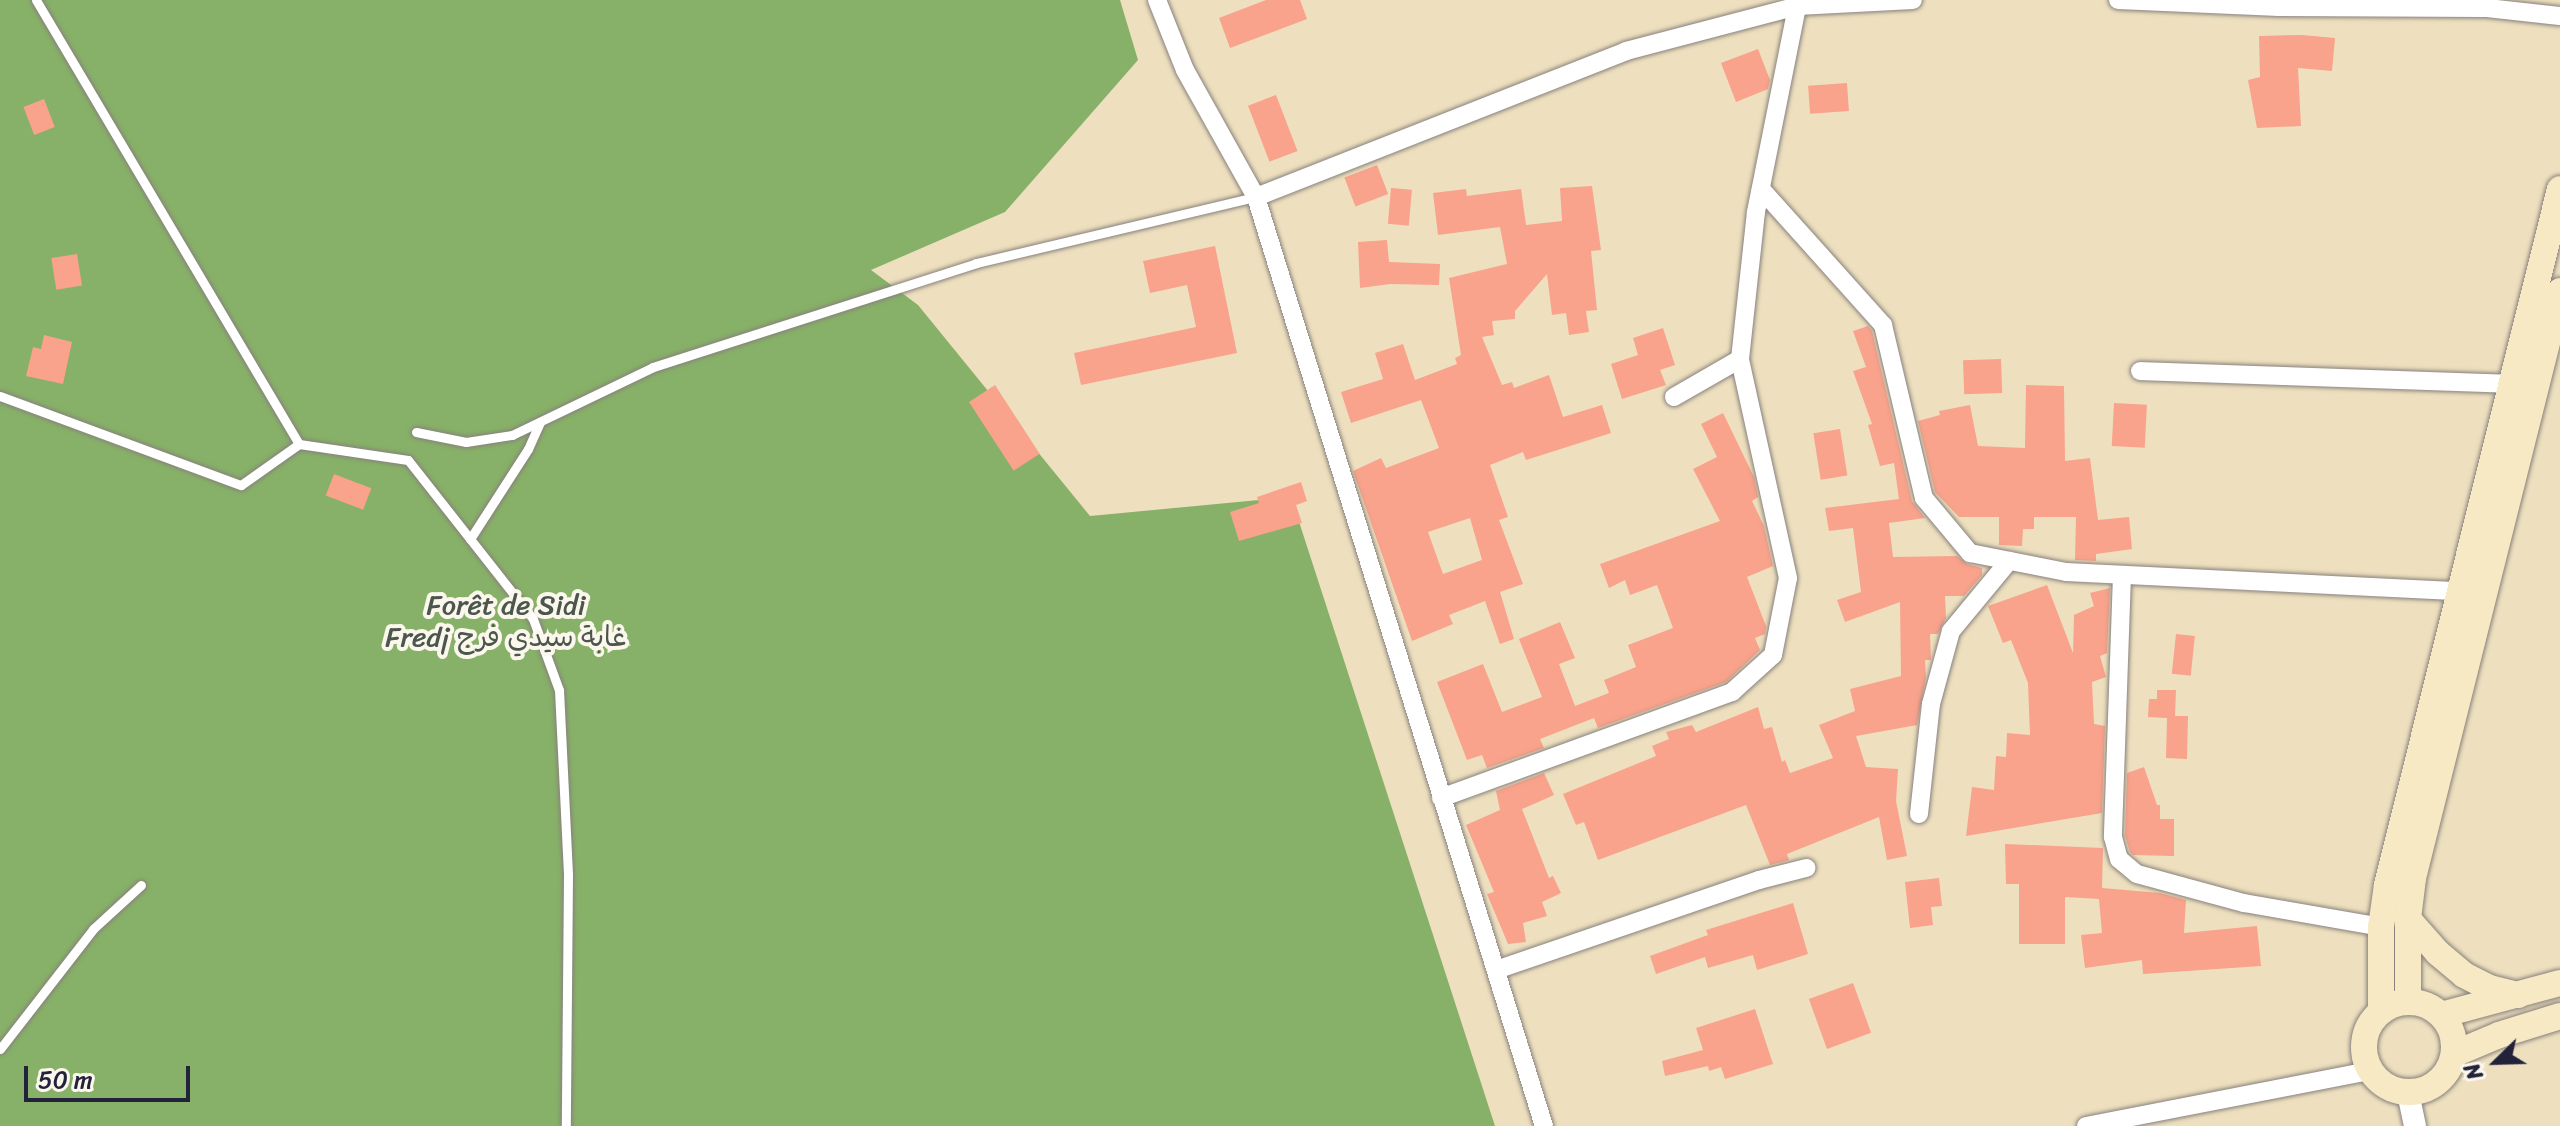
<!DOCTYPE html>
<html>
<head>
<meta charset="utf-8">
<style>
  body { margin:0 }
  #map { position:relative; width:2560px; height:1126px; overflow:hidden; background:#eee0bf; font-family:Sriracha,"Playpen Sans Arabic",sans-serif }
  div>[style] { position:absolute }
  .forest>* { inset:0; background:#87b168 }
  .building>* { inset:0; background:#f9a28c; transform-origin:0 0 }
  .roads { filter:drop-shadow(0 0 2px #88817d) drop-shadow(0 0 2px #88817d) }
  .service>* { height:9px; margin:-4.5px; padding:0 4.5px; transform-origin:4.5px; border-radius:4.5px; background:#fff }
  .minor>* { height:18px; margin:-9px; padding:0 9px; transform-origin:9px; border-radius:9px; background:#fff }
  .tertiary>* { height:22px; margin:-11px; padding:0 11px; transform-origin:11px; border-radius:11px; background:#fff }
  .secondary>* { height:26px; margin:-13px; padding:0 13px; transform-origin:13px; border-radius:13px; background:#f6e9c3 }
  .secondary>.ring { margin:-13px; padding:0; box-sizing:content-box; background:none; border:26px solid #f6e9c3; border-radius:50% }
  span { translate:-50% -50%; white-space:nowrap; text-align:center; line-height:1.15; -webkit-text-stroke:8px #fbf7ec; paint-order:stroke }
  .park-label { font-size:28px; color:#4b564d }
  .north { position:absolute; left:2456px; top:1022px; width:80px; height:80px; -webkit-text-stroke:6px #fbf7ec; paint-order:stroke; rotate:247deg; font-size:22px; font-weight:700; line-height:32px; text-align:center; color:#22223b }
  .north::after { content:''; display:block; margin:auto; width:28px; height:36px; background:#22223b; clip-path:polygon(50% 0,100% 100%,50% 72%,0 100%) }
  .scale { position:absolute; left:24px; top:1066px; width:166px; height:36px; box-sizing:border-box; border:4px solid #22223b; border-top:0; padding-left:10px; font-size:24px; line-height:28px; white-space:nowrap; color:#22223b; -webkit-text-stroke:6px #fbf7ec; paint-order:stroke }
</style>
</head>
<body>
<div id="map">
  <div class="forest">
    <div style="clip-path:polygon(0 0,1120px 0,1138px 60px,1005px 212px,871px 270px,918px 305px,1090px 516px,1291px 497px,1495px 1126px,0 1126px)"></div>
  </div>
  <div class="building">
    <div style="clip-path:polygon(1266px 0,1300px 0,1307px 19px,1230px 48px,1219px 18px)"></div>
    <div style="clip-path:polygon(2302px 35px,2335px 38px,2332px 71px,2298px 68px,2301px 126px,2257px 128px,2248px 80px,2260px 77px,2259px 36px)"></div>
    <div style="clip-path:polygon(1758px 49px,1770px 80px,1768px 89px,1736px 102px,1721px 63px)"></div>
    <div style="left:1847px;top:83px;width:28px;height:39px;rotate:86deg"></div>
    <div style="left:1276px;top:95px;width:60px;height:30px;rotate:69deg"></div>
    <div style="left:44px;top:99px;width:30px;height:22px;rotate:69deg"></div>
    <div style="left:1377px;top:165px;width:31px;height:35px;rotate:69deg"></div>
    <div style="clip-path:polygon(evenodd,1592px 186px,1601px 250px,1591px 251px,1597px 310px,1586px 311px,1589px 332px,1569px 335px,1566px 313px,1552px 315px,1547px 274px,1515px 311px,1515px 319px,1492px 321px,1494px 335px,1482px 337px,1502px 385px,1512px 382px,1514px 388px,1549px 375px,1563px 417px,1602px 405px,1611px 433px,1526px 460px,1523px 452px,1490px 465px,1508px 517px,1499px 520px,1523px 584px,1500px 592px,1514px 639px,1500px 644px,1485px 601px,1449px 615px,1453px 624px,1412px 641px,1353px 471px,1381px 458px,1386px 468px,1439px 448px,1421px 400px,1351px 423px,1341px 392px,1383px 379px,1375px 353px,1403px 344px,1415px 380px,1457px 364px,1455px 358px,1461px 355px,1449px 278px,1507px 264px,1500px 227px,1438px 235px,1433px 193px,1466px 189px,1467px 196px,1521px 189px,1526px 225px,1562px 221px,1560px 188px,1592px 186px,1470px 518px,1482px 560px,1443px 574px,1428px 532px,1470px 518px)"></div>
    <div style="left:1391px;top:188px;width:21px;height:36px;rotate:5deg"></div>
    <div style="clip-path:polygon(1387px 240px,1389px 262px,1440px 264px,1439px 285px,1390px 284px,1360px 288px,1358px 242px)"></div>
    <div style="clip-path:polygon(1215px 246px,1237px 353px,1081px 385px,1074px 353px,1196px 327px,1187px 285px,1150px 293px,1143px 261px)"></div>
    <div style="left:77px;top:254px;width:32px;height:26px;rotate:81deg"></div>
    <div style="clip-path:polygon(1868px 326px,1872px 331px,1912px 501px,1925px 518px,1889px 523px,1893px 557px,1957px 556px,1967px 564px,1982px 568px,1982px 575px,1964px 596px,1945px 596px,1946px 618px,1938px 634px,1930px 634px,1931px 660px,1925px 660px,1926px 677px,1917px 725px,1856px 736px,1866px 767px,1898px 769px,1896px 801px,1907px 856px,1887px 860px,1879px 817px,1787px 854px,1789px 860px,1770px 865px,1746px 805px,1598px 860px,1584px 822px,1576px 825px,1563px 794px,1656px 756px,1652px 746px,1669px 739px,1666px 732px,1692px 725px,1696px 732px,1758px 707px,1764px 729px,1772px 727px,1782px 762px,1785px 760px,1790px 773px,1833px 758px,1819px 725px,1855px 711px,1850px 689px,1901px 676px,1900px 602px,1845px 622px,1837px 600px,1861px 592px,1853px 528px,1829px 531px,1825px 508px,1899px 499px,1894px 463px,1880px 466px,1868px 425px,1872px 424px,1853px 371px,1866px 367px,1853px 331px)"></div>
    <div style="clip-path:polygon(1663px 328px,1675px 365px,1660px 370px,1666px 385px,1622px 399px,1611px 364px,1638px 355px,1633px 338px)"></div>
    <div style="clip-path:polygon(44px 335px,72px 342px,63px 384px,26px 376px,33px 347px,41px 349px)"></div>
    <div style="left:2001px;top:359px;width:34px;height:38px;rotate:88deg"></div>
    <div style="left:995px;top:385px;width:82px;height:31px;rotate:57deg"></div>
    <div style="clip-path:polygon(2026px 385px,2064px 386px,2065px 461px,2090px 458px,2098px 520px,2129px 517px,2132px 549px,2096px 554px,2096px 561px,2075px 560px,2076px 517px,2034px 517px,2034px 529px,2023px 529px,2022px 546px,1999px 545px,1999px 517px,1959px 517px,1935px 492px,1918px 421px,1940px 415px,1939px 411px,1970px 405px,1978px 446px,2025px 448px)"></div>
    <div style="left:2114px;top:403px;width:33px;height:43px;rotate:3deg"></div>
    <div style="clip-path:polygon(1723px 413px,1754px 477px,1758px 497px,1752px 501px,1764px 526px,1773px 566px,1747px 577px,1766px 626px,1765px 634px,1755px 638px,1760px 650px,1726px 682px,1598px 728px,1594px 718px,1540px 739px,1544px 748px,1487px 768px,1482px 755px,1467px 760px,1437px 682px,1483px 664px,1502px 712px,1542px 697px,1519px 639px,1560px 622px,1575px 658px,1559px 664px,1575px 706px,1609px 693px,1604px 680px,1636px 667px,1628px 645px,1673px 628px,1657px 585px,1630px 595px,1625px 580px,1609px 588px,1600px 564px,1720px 521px,1693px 469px,1717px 457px,1701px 424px)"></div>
    <div style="left:1840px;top:429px;width:47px;height:27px;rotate:81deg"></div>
    <div style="left:334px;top:474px;width:40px;height:23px;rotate:21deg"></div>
    <div style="clip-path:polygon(1301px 482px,1307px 501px,1296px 505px,1302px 523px,1239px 541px,1230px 512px,1259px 503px,1257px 497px)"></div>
    <div style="clip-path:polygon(2047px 585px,2073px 653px,2074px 615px,2094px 606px,2090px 593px,2110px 588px,2107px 653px,2100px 656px,2106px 677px,2092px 682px,2094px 724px,2105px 726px,2102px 813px,1966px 836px,1972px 787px,1994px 790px,1996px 756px,2006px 757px,2007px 733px,2030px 735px,2028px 683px,2011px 640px,2003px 643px,1988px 606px)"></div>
    <div style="left:2176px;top:634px;width:19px;height:40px;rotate:6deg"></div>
    <div style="clip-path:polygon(2157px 690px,2176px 690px,2175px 716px,2188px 716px,2187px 759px,2166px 758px,2167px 718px,2148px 717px,2149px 699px,2157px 699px)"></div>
    <div style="clip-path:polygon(2144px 767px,2157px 805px,2160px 805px,2160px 819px,2174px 819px,2174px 856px,2133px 855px,2130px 852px,2125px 836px,2127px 773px)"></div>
    <div style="clip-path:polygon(1544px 773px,1554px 795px,1522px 809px,1549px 878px,1553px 876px,1561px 893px,1542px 902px,1547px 916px,1523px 923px,1526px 942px,1508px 944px,1487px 894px,1494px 892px,1466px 825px,1500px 810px,1496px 791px)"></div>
    <div style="clip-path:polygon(2005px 844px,2103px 848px,2102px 888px,2160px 893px,2186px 900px,2184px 933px,2257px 926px,2261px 966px,2143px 974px,2142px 960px,2085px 968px,2081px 935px,2102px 933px,2099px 899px,2065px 897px,2065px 944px,2019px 944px,2019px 884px,2006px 884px)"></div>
    <div style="clip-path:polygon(1939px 878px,1942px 906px,1931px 907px,1933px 925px,1910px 928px,1905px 882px)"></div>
    <div style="clip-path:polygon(1793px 903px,1808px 954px,1757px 970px,1753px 955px,1708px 968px,1705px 957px,1656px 974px,1650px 956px,1708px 935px,1706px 930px)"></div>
    <div style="left:1853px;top:983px;width:53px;height:47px;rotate:70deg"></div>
    <div style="clip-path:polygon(1755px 1009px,1773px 1064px,1725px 1079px,1721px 1067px,1709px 1071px,1708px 1066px,1665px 1076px,1662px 1061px,1703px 1050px,1696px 1028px)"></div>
  </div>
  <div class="roads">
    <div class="service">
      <div style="left:36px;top:0;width:516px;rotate:59.36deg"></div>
      <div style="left:299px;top:444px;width:110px;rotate:8.4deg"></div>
      <div style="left:408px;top:460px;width:202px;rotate:51.8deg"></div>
      <div style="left:533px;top:619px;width:76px;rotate:69.9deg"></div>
      <div style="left:559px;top:690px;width:185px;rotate:87.2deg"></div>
      <div style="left:568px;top:875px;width:251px;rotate:90.5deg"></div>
      <div style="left:0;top:396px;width:257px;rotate:20.3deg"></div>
      <div style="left:241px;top:485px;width:71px;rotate:-35.3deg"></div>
      <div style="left:416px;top:432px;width:51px;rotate:11.3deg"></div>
      <div style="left:466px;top:442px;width:47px;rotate:-8.7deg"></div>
      <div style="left:512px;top:435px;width:157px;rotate:-25.7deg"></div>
      <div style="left:653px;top:367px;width:339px;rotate:-17.8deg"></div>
      <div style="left:976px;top:263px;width:288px;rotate:-13.3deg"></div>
      <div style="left:470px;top:539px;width:107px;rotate:-57.2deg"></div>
      <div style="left:528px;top:449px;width:30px;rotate:-66deg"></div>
      <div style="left:0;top:1049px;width:152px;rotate:-52.2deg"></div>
      <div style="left:93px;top:929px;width:65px;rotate:-42.5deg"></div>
    </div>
    <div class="minor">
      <div style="left:1157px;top:0;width:75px;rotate:68.2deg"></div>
      <div style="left:1185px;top:70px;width:145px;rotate:60.8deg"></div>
      <div style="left:1256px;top:197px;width:973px;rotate:72.78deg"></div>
      <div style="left:2118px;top:0;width:161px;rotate:2.5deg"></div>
      <div style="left:2279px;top:7px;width:208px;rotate:0.3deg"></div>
      <div style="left:2487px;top:8px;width:73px;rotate:6.3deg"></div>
      <div style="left:1761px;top:189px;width:183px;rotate:48.1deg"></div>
      <div style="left:1883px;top:325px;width:178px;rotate:76.7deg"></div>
      <div style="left:1924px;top:498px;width:72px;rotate:50.1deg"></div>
      <div style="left:1970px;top:553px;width:98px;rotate:11.2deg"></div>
      <div style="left:2066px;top:572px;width:393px;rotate:2.8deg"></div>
      <div style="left:1256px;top:197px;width:398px;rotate:-21.5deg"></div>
      <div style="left:1626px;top:51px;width:177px;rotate:-14.7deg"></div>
      <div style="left:1797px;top:6px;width:116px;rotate:-3deg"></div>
      <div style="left:2140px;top:371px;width:373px;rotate:2deg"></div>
      <div style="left:1674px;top:397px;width:76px;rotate:-29.9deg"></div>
      <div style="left:1740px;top:359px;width:148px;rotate:-83.8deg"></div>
      <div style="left:1756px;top:212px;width:210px;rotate:-78.7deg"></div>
      <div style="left:2122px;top:575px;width:262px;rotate:92deg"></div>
      <div style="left:2113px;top:837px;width:23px;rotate:75deg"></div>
      <div style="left:2119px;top:859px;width:23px;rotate:40deg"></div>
      <div style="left:2137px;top:874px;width:111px;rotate:15.2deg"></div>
      <div style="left:2244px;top:903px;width:139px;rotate:9.9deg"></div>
      <div style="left:1441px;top:798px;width:310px;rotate:-20deg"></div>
      <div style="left:1732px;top:692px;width:55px;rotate:-42.1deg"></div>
      <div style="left:1773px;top:655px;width:78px;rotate:-79deg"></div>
      <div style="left:1788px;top:578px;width:224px;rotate:-102.4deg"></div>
      <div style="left:1919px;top:814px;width:111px;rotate:-83.8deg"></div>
      <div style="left:1931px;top:704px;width:76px;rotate:-74.7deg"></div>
      <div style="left:1951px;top:631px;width:91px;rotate:-50.4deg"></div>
      <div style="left:1496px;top:970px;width:278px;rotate:-18.9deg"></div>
      <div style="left:1759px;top:880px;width:49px;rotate:-14.3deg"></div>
      <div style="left:2086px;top:1126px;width:289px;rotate:-11deg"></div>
    </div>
    <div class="tertiary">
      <div style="left:2408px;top:1093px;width:34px;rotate:78deg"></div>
    </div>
    <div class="secondary">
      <div style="left:2408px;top:919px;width:45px;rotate:48.6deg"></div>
      <div style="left:2438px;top:953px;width:34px;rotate:40deg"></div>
      <div style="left:2464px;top:975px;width:29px;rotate:27deg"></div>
      <div style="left:2490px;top:988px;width:29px;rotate:14deg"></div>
      <div style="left:2408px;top:1001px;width:82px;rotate:-90deg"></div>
      <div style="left:2408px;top:919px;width:41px;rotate:-83deg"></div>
      <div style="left:2413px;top:878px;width:605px;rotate:-75.94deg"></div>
      <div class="ring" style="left:2364px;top:1002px;width:64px;height:64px"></div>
      <div style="left:2381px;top:1010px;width:83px;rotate:-90deg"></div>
      <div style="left:2381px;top:927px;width:42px;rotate:-81.9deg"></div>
      <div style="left:2387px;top:885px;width:717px;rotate:-76.04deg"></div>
      <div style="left:2441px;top:1015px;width:123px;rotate:-15.1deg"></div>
      <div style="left:2454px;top:1054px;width:49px;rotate:-22.9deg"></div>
      <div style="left:2499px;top:1035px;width:64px;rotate:-17.3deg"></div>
    </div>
  </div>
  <div class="park-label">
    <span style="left:506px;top:621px">Forêt de Sidi<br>Fredj غابة سيدي فرج</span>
  </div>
  <div class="north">N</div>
  <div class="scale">50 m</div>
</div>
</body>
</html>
